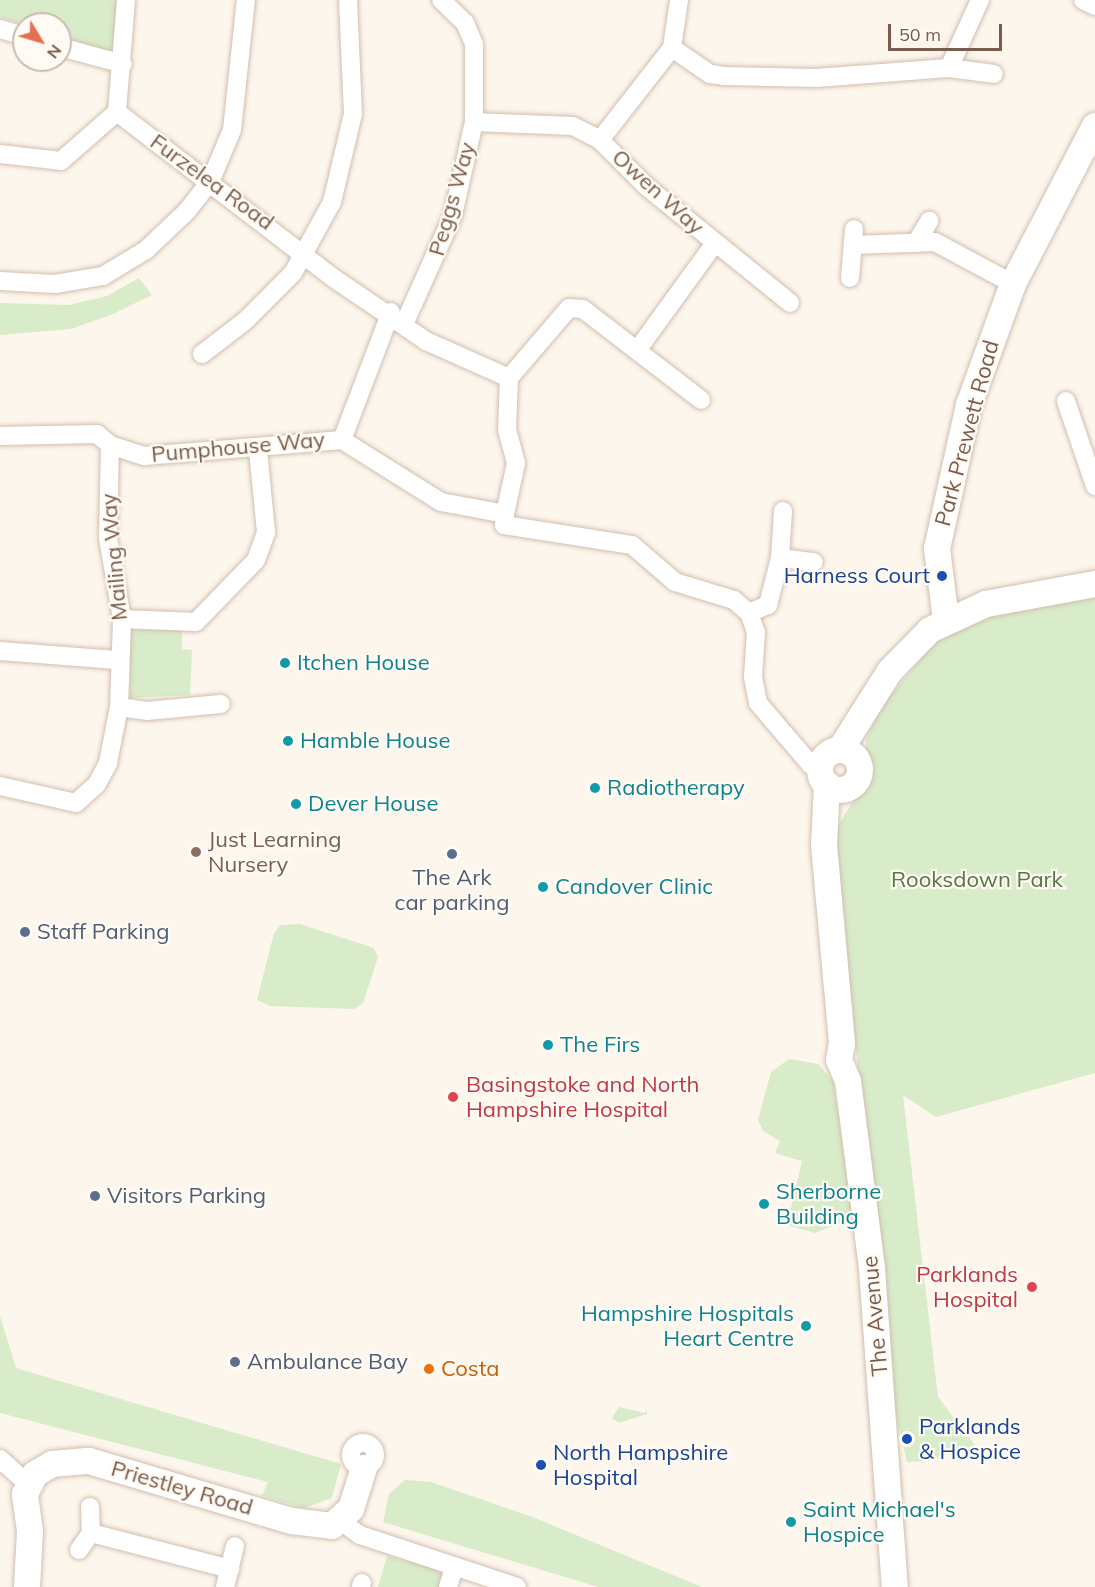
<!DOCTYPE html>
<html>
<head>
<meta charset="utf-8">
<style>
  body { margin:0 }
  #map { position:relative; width:1095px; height:1587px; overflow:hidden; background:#fdf6ec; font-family:Mulish,sans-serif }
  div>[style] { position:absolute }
  .green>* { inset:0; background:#d8ecc9 }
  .roads { filter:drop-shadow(0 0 2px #d1beb0) drop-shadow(0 0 2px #d1beb0) }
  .street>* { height:18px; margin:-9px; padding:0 9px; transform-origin:9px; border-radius:9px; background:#fff }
  .street>.ring { margin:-9px; padding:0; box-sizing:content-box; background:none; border:18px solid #fff; border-radius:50% }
  .secondary>* { height:26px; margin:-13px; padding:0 13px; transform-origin:13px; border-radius:13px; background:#fff }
  .secondary>.ring { margin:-13px; padding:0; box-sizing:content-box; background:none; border:26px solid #fff; border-radius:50% }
  .dots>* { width:16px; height:16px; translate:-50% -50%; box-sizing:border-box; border:3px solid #fffaf3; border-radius:50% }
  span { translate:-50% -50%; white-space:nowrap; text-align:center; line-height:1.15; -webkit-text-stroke:4.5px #fffaf3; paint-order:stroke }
  .street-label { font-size:22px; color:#7a5c4d }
  .transit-label { font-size:22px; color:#164399 }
  .right { translate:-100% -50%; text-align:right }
  .left { translate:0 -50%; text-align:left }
  .culture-label { font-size:22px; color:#0d838f }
  .education-label { font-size:22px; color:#785e54 }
  .service-label { font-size:22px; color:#4e5e75 }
  .park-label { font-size:22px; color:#537a41 }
  .health-label { font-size:22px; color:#be3a42 }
  .food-label { font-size:22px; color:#c56008 }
  .north { position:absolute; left:12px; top:12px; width:60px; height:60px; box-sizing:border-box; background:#fffaf3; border:2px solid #cabbb1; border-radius:50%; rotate:128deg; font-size:16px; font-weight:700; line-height:24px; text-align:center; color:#7a5c4d }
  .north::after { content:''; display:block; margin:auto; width:21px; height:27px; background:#e76f51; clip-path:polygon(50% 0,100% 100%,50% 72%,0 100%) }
  .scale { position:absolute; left:888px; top:24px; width:114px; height:27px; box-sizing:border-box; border:3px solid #7a5c4d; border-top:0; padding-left:8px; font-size:18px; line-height:21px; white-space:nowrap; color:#7a5c4d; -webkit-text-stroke:4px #fffaf3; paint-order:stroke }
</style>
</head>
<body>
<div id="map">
  <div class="green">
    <div style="clip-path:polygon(0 0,118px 0,113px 53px,60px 36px,60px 24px,24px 24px,0 17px)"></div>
    <div style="clip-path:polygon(139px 278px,152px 295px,113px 314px,71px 329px,0 335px,0 303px,69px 305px,107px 296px)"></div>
    <div style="clip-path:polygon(1095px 590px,1095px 1073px,936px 1117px,903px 1095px,938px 1397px,975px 1445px,930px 1461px,907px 1462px,891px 1394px,834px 833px,865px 780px,866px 739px,880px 708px,934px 643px,993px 612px)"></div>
    <div style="clip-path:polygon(130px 630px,182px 630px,182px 649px,192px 650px,190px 695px,130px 698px)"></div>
    <div style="clip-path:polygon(300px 924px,374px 948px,378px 957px,363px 1003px,354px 1009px,270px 1006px,257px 1000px,274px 933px,281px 925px)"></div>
    <div style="clip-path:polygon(789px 1059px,818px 1064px,833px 1081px,850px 1187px,852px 1218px,815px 1233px,787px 1225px,802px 1161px,775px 1153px,780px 1141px,763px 1131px,758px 1120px,771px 1072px)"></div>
    <div style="clip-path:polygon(0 1316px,16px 1368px,341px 1464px,332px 1498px,304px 1508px,262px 1496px,268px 1482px,0 1413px)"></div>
    <div style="clip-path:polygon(619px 1407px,645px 1413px,647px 1409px,647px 1414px,619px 1423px,612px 1418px)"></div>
    <div style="clip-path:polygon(405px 1480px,431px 1482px,530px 1516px,702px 1587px,598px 1587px,383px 1522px,389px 1494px)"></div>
    <div style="clip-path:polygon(387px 1556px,438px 1570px,445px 1577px,442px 1587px,378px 1587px)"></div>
  </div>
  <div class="roads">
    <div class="street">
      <div style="left:1083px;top:0;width:13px;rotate:27deg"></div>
      <div style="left:0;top:29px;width:25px;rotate:16deg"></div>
      <div style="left:60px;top:47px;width:65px;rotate:15.1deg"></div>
      <div style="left:672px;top:48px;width:46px;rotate:34.4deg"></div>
      <div style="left:710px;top:74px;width:14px;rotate:8deg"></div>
      <div style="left:724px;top:76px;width:92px;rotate:1.2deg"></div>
      <div style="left:816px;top:78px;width:133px;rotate:-4.3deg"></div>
      <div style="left:949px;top:68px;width:45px;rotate:7.6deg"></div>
      <div style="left:949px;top:68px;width:75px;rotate:-65.5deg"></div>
      <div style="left:117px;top:112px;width:271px;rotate:37.5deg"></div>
      <div style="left:332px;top:277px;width:114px;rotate:34.2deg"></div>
      <div style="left:426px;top:341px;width:91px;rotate:24deg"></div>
      <div style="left:117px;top:112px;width:112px;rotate:-85.4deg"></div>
      <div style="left:474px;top:122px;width:99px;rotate:2.3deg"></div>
      <div style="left:573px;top:126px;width:30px;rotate:27deg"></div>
      <div style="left:600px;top:140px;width:117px;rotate:-52deg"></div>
      <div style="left:672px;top:48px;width:49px;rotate:-81.7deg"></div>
      <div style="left:600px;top:140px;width:66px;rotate:45deg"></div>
      <div style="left:647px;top:187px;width:184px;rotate:39deg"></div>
      <div style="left:0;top:154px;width:61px;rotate:6.5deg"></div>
      <div style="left:61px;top:161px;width:74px;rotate:-41.2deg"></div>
      <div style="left:916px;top:243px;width:26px;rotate:-59deg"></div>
      <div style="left:853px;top:245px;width:82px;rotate:-2.1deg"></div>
      <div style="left:935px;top:242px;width:89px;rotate:28.3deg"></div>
      <div style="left:850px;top:278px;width:49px;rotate:-85.3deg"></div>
      <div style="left:0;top:281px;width:55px;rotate:3.1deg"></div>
      <div style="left:55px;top:284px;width:49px;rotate:-9.5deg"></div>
      <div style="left:103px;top:276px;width:50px;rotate:-31.2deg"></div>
      <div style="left:146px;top:250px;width:57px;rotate:-43.6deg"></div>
      <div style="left:187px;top:211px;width:37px;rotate:-52deg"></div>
      <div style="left:210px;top:182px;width:56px;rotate:-67.1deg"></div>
      <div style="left:232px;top:130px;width:131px;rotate:-83.9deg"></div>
      <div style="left:405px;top:322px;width:117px;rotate:-65.8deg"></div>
      <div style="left:453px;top:215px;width:95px;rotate:-77.3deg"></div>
      <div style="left:474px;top:122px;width:78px;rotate:-90deg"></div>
      <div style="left:474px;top:44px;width:23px;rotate:-113deg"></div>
      <div style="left:465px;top:23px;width:33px;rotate:-136deg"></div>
      <div style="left:638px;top:349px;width:131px;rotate:-54deg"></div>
      <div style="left:202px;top:354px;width:54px;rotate:-37.5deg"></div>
      <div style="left:245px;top:321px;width:68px;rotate:-45deg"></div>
      <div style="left:293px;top:273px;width:81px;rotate:-61.2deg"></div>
      <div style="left:332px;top:202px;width:90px;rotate:-76.6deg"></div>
      <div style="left:353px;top:114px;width:114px;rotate:-92.5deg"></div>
      <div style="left:1066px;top:401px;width:90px;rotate:71.2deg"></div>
      <div style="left:0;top:436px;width:97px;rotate:-1.2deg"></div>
      <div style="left:97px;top:434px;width:17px;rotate:40deg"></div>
      <div style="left:110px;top:445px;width:36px;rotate:18deg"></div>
      <div style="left:144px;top:456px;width:199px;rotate:-4.6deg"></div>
      <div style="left:342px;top:440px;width:117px;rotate:32.1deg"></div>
      <div style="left:441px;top:502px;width:65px;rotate:10.6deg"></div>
      <div style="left:505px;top:514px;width:11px;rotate:95deg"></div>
      <div style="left:504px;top:525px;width:130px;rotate:8.9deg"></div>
      <div style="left:632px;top:545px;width:57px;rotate:40.7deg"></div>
      <div style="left:675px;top:582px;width:62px;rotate:17deg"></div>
      <div style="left:734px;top:600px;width:20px;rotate:41deg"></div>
      <div style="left:749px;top:613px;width:20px;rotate:70deg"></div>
      <div style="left:756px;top:632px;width:45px;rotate:93.8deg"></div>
      <div style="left:753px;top:677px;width:26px;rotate:79deg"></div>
      <div style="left:758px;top:703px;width:82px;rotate:49.5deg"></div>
      <div style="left:811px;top:765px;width:10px;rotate:11deg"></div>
      <div style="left:342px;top:440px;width:137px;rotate:-69.1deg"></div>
      <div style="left:505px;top:514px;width:52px;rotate:-77.8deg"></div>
      <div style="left:516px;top:463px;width:34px;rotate:-105deg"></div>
      <div style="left:507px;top:430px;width:52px;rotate:-87.8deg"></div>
      <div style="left:509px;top:378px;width:92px;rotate:-49.4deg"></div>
      <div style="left:569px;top:308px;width:14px;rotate:4deg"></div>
      <div style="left:583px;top:309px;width:149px;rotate:37.6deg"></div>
      <div style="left:780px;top:558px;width:34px;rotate:7deg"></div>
      <div style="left:749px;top:613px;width:21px;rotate:-23deg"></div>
      <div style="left:768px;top:605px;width:49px;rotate:-75.7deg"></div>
      <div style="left:780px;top:558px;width:47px;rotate:-86.3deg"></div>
      <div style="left:122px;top:619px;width:74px;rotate:2.3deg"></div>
      <div style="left:196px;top:622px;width:86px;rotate:-45.9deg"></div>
      <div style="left:256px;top:560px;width:30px;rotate:-70deg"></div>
      <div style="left:266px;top:532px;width:82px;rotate:-95.6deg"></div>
      <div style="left:0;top:651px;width:117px;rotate:4.4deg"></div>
      <div style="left:119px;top:707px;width:28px;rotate:8deg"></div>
      <div style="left:147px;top:711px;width:74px;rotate:-5.4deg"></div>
      <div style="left:0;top:786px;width:78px;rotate:12.6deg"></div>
      <div style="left:76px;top:803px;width:28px;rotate:-42deg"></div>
      <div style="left:97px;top:784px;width:24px;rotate:-62deg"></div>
      <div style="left:108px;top:763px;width:57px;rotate:-78.9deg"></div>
      <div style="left:119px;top:707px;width:88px;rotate:-88deg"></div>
      <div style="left:122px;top:619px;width:82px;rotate:-99.8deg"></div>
      <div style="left:108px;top:538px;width:93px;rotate:-88.8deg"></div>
      <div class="ring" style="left:351px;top:1443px;width:6px;height:6px"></div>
      <div style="left:0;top:1459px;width:38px;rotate:42deg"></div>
      <div style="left:90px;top:1507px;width:26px;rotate:88deg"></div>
      <div style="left:91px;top:1533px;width:144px;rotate:14.5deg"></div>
      <div style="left:342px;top:1522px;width:22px;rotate:36deg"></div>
      <div style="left:360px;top:1535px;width:165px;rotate:18.3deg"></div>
      <div style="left:79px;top:1550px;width:21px;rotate:-55deg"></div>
      <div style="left:225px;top:1587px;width:42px;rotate:-76.3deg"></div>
      <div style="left:361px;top:1587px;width:4px;rotate:-76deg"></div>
      <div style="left:448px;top:1587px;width:21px;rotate:-73deg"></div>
    </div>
    <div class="secondary">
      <div style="left:946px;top:620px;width:72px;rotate:-97.2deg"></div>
      <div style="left:937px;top:549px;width:148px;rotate:-77.5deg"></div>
      <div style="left:969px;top:405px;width:129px;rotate:-70deg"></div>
      <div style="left:1013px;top:284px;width:178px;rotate:-62.6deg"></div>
      <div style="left:840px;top:750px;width:93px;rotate:-57.7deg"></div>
      <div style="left:890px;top:671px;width:57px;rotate:-45.7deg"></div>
      <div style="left:930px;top:630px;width:62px;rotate:-24.9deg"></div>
      <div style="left:986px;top:604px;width:111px;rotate:-10.4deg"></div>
      <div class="ring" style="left:820px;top:750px;width:14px;height:14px"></div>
      <div style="left:827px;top:784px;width:61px;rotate:92.8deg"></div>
      <div style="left:824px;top:845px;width:199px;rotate:84.8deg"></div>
      <div style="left:842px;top:1043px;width:17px;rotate:100deg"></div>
      <div style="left:839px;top:1060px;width:23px;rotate:67deg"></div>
      <div style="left:848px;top:1081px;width:190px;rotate:82.7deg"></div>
      <div style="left:872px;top:1269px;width:319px;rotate:85.9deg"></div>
      <div style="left:27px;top:1587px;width:56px;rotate:-86.9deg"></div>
      <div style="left:30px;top:1531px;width:37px;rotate:-98deg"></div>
      <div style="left:25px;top:1494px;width:22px;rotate:-63deg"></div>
      <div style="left:35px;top:1474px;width:20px;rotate:-30deg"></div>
      <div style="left:52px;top:1464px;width:37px;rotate:-5deg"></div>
      <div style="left:89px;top:1461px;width:212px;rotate:16.5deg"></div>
      <div style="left:292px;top:1521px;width:40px;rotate:7.1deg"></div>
      <div style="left:332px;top:1526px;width:25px;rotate:-42deg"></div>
      <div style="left:351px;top:1509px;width:43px;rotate:-72.4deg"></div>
    </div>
  </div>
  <div class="dots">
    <div style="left:942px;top:576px;background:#1a4fb4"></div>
    <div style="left:285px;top:663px;background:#0f9aa8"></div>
    <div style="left:288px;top:741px;background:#0f9aa8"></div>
    <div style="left:595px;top:788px;background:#0f9aa8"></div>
    <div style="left:296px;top:804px;background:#0f9aa8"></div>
    <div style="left:196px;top:852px;background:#8d6e63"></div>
    <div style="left:452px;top:854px;background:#5c6f8a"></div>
    <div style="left:543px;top:887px;background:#0f9aa8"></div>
    <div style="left:25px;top:932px;background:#5c6f8a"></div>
    <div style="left:548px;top:1045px;background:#0f9aa8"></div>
    <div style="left:453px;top:1097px;background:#e0444e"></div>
    <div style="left:95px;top:1196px;background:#5c6f8a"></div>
    <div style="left:764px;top:1204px;background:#0f9aa8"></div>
    <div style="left:1032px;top:1287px;background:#e0444e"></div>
    <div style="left:806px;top:1326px;background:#0f9aa8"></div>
    <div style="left:235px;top:1362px;background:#5c6f8a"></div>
    <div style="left:429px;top:1369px;background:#e8710a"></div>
    <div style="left:907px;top:1439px;background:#1a4fb4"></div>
    <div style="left:541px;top:1465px;background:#1a4fb4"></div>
    <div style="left:791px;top:1522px;background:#0f9aa8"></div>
  </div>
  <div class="street-label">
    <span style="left:212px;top:182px;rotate:36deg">Furzelea Road</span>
    <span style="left:658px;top:192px;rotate:42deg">Owen Way</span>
    <span style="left:452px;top:199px;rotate:-74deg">Peggs Way</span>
    <span style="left:967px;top:433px;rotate:-75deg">Park Prewett Road</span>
    <span style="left:238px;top:447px;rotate:-5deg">Pumphouse Way</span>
    <span style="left:114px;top:557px;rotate:-95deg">Mailing Way</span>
    <span style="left:875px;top:1316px;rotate:-95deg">The Avenue</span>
    <span style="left:182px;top:1488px;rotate:16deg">Priestley Road</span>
  </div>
  <div class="transit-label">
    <span class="right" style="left:930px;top:576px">Harness Court</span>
    <span class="left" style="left:919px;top:1439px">Parklands<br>&amp; Hospice</span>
    <span class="left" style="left:553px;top:1465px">North Hampshire<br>Hospital</span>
  </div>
  <div class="culture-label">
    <span class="left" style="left:297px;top:663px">Itchen House</span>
    <span class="left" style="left:300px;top:741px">Hamble House</span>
    <span class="left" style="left:607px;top:788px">Radiotherapy</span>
    <span class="left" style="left:308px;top:804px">Dever House</span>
    <span class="left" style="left:555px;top:887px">Candover Clinic</span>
    <span class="left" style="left:560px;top:1045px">The Firs</span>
    <span class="left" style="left:776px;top:1204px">Sherborne<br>Building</span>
    <span class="right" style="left:794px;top:1326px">Hampshire Hospitals<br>Heart Centre</span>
    <span class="left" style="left:803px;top:1522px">Saint Michael's<br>Hospice</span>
  </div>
  <div class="education-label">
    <span class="left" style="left:208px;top:852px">Just Learning<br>Nursery</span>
  </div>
  <div class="service-label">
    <span style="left:452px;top:890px">The Ark<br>car parking</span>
    <span class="left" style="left:37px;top:932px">Staff Parking</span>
    <span class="left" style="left:107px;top:1196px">Visitors Parking</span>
    <span class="left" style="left:247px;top:1362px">Ambulance Bay</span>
  </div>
  <div class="park-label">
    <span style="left:977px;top:880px">Rooksdown Park</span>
  </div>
  <div class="health-label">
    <span class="left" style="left:466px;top:1097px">Basingstoke and North<br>Hampshire Hospital</span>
    <span class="right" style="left:1018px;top:1287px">Parklands<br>Hospital</span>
  </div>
  <div class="food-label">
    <span class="left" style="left:441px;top:1369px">Costa</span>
  </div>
  <div class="north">N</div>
  <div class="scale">50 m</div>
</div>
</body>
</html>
